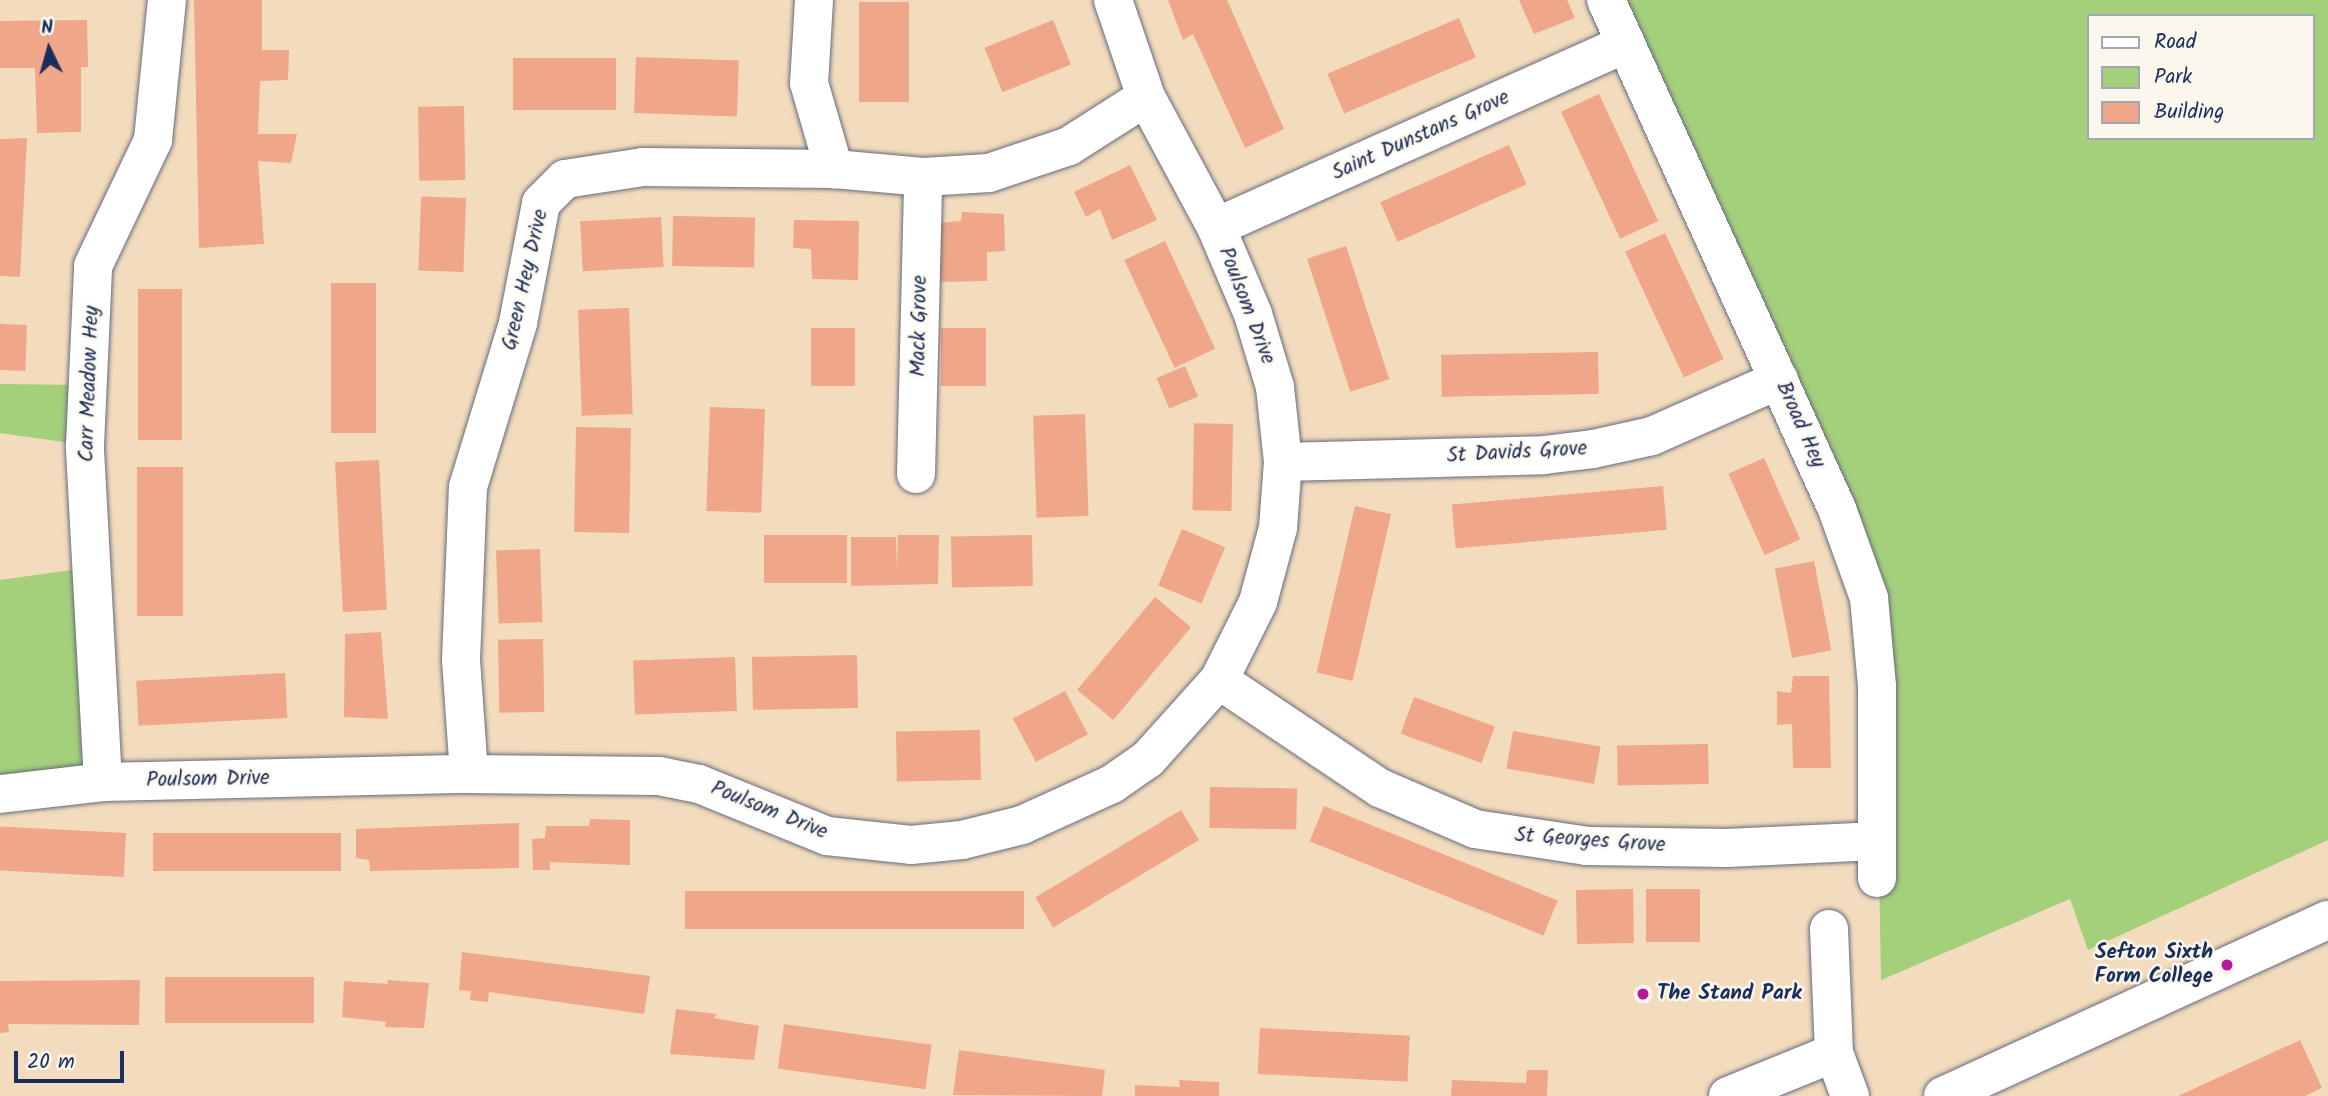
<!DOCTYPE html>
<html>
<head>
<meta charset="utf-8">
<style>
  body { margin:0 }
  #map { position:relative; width:2328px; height:1096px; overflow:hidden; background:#f3dcbd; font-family:Kalam,sans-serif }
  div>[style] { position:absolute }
  .green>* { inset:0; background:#a4cf7b }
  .building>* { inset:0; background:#f0a688; transform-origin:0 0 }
  .roads { filter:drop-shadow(0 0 2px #676c7f) drop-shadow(0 0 2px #676c7f) }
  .minor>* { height:38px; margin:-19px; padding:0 19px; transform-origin:19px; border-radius:19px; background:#fff }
  .dots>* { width:19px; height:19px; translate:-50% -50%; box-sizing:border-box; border:4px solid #fbf7ec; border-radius:50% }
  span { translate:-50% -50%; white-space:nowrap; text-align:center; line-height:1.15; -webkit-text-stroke:5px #fbf7ec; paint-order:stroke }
  .street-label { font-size:21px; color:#1b2f5e }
  .poi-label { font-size:21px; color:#1b2f5e; font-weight:700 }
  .right { translate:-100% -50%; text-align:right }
  .left { translate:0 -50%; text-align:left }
  .legend { position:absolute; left:2087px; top:14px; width:228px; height:126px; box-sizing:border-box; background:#fbf7ec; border:2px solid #a1a7b3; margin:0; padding:9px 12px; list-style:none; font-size:21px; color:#1b2f5e }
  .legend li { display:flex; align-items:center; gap:14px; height:35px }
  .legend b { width:35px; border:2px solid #a1a7b3 }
  .north { position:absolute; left:14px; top:14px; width:70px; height:70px; -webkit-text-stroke:5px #fbf7ec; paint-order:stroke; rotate:355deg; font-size:19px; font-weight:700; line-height:28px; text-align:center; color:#1b2f5e }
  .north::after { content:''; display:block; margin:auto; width:24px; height:32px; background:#1b2f5e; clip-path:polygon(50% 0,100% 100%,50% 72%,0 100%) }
  .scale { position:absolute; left:14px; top:1051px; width:110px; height:32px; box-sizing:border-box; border:4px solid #1b2f5e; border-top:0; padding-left:9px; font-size:21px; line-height:24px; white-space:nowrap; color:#1b2f5e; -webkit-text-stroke:5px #fbf7ec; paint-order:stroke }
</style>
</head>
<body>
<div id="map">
  <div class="green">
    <div style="clip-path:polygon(evenodd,1606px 0,2328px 0,2328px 840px,2088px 950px,2070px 899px,1881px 980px,1875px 643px,1606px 0,2088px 16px,2312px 16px,2312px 138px,2088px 138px,2088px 16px)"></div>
    <div style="clip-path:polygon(0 384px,88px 385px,85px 445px,0 433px)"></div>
    <div style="clip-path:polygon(93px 567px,103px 782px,0 794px,0 580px)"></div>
  </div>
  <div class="building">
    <div style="clip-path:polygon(194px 0,262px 0,262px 50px,289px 50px,288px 80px,260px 81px,258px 134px,297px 134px,291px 163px,258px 161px,264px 244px,199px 248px)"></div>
    <div style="clip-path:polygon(1168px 0,1227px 0,1284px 129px,1245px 148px,1193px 34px,1183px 40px)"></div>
    <div style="clip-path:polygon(1519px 0,1567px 0,1575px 18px,1534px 34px)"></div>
    <div style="left:859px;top:2px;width:50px;height:100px"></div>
    <div style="left:1459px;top:18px;width:43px;height:143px;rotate:67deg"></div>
    <div style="clip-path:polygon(87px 20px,88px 67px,81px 67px,81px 132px,37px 133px,35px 68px,0 68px,0 21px)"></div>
    <div style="left:1053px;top:20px;width:48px;height:74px;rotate:68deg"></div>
    <div style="left:636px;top:57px;width:103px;height:56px;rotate:2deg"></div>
    <div style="left:513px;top:58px;width:103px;height:52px"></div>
    <div style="left:1599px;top:94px;width:140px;height:42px;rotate:65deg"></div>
    <div style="left:464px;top:106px;width:74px;height:46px;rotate:89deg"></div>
    <div style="clip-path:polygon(27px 138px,20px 277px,0 276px,0 139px)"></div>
    <div style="left:1509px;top:145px;width:43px;height:141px;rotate:66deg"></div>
    <div style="clip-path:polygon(1130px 165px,1157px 220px,1112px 240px,1100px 209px,1086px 217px,1074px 192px)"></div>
    <div style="left:466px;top:198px;width:74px;height:45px;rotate:92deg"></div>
    <div style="clip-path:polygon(962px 212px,1004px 214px,1005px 251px,987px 252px,987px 281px,940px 282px,939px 223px,961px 221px)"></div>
    <div style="left:673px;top:216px;width:82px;height:50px;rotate:1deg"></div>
    <div style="left:661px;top:217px;width:50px;height:81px;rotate:87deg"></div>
    <div style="clip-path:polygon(794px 220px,859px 221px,858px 280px,812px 279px,811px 249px,793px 248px)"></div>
    <div style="left:1665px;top:233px;width:139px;height:44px;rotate:65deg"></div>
    <div style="left:1165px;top:241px;width:119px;height:45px;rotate:65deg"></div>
    <div style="left:1346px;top:246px;width:140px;height:41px;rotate:72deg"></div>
    <div style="left:331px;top:283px;width:45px;height:150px"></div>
    <div style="left:182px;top:289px;width:151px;height:44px;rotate:90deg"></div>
    <div style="left:629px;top:308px;width:106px;height:51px;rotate:88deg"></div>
    <div style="left:0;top:324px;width:27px;height:46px;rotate:2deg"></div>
    <div style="left:811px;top:328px;width:44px;height:58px"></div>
    <div style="left:986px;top:328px;width:58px;height:45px;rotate:90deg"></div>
    <div style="left:1598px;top:352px;width:42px;height:157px;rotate:89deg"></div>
    <div style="left:1185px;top:366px;width:33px;height:31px;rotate:67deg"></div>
    <div style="left:710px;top:407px;width:55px;height:104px;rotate:2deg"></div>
    <div style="left:1085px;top:414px;width:102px;height:52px;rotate:88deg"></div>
    <div style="left:1233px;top:424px;width:87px;height:39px;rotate:91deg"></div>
    <div style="left:631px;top:428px;width:105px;height:55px;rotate:91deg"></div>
    <div style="left:1764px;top:458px;width:89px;height:39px;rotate:66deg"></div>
    <div style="left:379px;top:460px;width:150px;height:44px;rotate:87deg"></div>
    <div style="left:183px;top:467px;width:149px;height:46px;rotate:90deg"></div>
    <div style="left:1663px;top:486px;width:44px;height:212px;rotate:85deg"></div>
    <div style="left:1355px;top:506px;width:37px;height:171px;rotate:13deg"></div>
    <div style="left:1182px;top:529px;width:47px;height:61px;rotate:23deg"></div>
    <div style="left:847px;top:535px;width:48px;height:83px;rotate:90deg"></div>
    <div style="clip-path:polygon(898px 535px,939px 535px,938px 584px,851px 586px,851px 537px,896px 537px,897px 571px)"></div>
    <div style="left:1032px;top:535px;width:51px;height:81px;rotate:89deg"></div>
    <div style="left:540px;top:549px;width:73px;height:44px;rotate:88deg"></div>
    <div style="left:1814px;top:561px;width:91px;height:40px;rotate:79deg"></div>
    <div style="left:1155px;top:597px;width:47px;height:121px;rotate:40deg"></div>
    <div style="clip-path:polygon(381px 632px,388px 719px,344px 717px,345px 634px)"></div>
    <div style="left:543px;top:639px;width:73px;height:45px;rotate:89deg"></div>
    <div style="left:857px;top:655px;width:53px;height:105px;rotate:89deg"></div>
    <div style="left:735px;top:657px;width:54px;height:102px;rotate:88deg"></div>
    <div style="left:285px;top:673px;width:45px;height:149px;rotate:87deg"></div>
    <div style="clip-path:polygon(1793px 676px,1829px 676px,1831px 768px,1793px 768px,1792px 724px,1777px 725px,1777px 691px,1791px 693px)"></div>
    <div style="left:1065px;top:691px;width:49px;height:59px;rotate:62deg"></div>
    <div style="left:1414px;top:697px;width:86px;height:39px;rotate:20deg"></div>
    <div style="left:980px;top:730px;width:50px;height:84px;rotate:89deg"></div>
    <div style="left:1513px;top:731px;width:89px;height:38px;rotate:10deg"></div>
    <div style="left:1708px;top:744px;width:40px;height:91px;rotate:89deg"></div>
    <div style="left:1210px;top:787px;width:87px;height:41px;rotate:1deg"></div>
    <div style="left:1324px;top:806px;width:252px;height:38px;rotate:22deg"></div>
    <div style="left:1181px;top:810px;width:35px;height:170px;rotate:59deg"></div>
    <div style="clip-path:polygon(590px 819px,630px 820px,630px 865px,550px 862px,550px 870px,533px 870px,532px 839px,545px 838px,546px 826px,589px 826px)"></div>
    <div style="clip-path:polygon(519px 823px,519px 868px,370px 871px,369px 860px,356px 858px,356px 829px)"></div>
    <div style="left:126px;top:833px;width:44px;height:126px;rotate:93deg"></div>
    <div style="left:341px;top:833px;width:38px;height:188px;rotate:90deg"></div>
    <div style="left:1633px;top:889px;width:54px;height:57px;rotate:89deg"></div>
    <div style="left:1646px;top:889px;width:54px;height:53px"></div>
    <div style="left:1024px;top:891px;width:38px;height:339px;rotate:90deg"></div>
    <div style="clip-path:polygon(462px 952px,650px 976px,644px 1014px,489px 992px,488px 1002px,470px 1000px,471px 991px,459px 990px)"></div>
    <div style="left:314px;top:977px;width:46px;height:149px;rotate:90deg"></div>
    <div style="clip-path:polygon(140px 980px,139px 1025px,8px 1024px,9px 1032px,0 1033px,0 981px)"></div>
    <div style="clip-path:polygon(387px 980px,429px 983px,424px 1028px,385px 1027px,386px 1022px,342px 1017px,344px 981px,388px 984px)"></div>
    <div style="clip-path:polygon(676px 1009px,717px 1014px,714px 1018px,759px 1026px,754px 1060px,670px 1054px)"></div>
    <div style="left:784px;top:1024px;width:149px;height:45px;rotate:8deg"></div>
    <div style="left:1260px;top:1028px;width:150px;height:46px;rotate:3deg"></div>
    <div style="clip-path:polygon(2300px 1040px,2322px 1088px,2305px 1096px,2178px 1096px)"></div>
    <div style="clip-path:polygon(959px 1050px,1105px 1070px,1102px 1096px,953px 1095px)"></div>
    <div style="clip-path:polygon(1527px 1070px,1548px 1070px,1547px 1096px,1451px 1096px,1452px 1080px,1526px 1083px)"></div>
    <div style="clip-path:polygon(1179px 1080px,1219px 1082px,1219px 1096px,1135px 1096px,1135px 1085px,1180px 1087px)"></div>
  </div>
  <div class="roads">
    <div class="minor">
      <div style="left:814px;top:0;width:83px;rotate:93.4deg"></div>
      <div style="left:809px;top:83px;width:90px;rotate:73.8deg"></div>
      <div style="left:1606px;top:0;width:559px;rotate:65.59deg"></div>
      <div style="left:1837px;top:509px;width:95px;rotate:70.2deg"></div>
      <div style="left:1869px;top:598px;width:88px;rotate:84.8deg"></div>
      <div style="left:1877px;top:686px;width:192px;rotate:90deg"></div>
      <div style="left:1216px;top:227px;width:449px;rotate:-24.1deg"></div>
      <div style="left:1283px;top:462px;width:261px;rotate:-1.5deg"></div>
      <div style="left:1544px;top:455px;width:49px;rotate:-7deg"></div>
      <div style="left:1593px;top:449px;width:60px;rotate:-12.4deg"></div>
      <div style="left:1652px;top:436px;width:139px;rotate:-23.8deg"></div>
      <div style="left:916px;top:474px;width:297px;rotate:-88.6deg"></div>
      <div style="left:1219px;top:680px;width:194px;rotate:33.9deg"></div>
      <div style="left:1380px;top:788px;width:103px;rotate:23.3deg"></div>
      <div style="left:1475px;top:829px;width:113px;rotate:8.6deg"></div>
      <div style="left:1587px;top:846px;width:140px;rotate:0.8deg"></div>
      <div style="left:1727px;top:848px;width:149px;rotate:-2.7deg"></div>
      <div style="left:469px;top:774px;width:114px;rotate:-94deg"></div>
      <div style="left:461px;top:660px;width:173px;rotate:-87.7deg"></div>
      <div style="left:468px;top:487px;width:171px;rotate:-73deg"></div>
      <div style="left:518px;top:323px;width:122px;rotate:-79.1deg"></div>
      <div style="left:541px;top:203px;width:34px;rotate:-45deg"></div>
      <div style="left:565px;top:179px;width:79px;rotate:-8.7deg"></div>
      <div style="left:643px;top:167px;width:191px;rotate:0.6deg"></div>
      <div style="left:834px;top:169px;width:89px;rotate:5.1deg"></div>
      <div style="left:923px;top:177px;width:66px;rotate:-3.5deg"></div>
      <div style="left:989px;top:173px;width:84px;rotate:-18.6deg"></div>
      <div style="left:1069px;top:146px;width:91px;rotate:-32.5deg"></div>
      <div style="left:103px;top:782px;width:337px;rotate:-93.1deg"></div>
      <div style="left:85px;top:445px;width:179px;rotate:-87.4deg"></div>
      <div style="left:93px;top:266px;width:140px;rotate:-64.5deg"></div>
      <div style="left:153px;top:140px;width:141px;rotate:-84.3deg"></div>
      <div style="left:0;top:794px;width:104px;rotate:-6.6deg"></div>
      <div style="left:103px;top:782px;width:366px;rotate:-1.3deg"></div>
      <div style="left:469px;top:774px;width:190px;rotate:0.6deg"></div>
      <div style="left:659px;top:776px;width:41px;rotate:11.3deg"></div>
      <div style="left:699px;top:784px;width:138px;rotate:22.1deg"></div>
      <div style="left:827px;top:836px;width:84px;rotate:6.1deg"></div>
      <div style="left:911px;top:845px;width:51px;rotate:-5.6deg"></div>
      <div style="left:962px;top:840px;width:62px;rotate:-14deg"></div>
      <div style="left:1022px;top:825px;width:99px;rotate:-24.5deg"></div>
      <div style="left:1112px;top:784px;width:44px;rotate:-34.8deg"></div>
      <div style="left:1148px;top:759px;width:106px;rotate:-48.1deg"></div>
      <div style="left:1219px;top:680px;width:87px;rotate:-63.4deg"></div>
      <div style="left:1258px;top:602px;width:77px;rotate:-74.9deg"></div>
      <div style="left:1278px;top:528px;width:66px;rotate:-85.7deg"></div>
      <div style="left:1283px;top:462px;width:75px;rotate:-96.1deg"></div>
      <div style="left:1275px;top:387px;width:76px;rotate:-106.8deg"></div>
      <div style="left:1253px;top:314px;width:95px;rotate:-113deg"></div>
      <div style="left:1216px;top:227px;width:148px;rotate:-118.3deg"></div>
      <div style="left:1146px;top:97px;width:102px;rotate:-108.8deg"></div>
      <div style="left:1829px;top:929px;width:124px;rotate:87.7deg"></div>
      <div style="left:1728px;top:1096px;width:114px;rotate:-22.1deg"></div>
      <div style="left:1834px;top:1053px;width:46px;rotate:69.6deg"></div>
      <div style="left:1943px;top:1096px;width:423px;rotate:-24.6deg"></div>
    </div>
  </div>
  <div class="dots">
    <div style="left:2227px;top:965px;background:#b5179e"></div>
    <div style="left:1643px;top:994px;background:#b5179e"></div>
  </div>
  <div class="street-label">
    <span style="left:1421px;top:136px;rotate:-24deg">Saint Dunstans Grove</span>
    <span style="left:526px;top:280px;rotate:-77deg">Green Hey Drive</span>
    <span style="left:1246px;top:306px;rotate:69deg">Poulsom Drive</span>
    <span style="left:920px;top:326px;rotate:-89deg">Mack Grove</span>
    <span style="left:90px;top:384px;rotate:-88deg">Carr Meadow Hey</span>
    <span style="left:1800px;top:425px;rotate:66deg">Broad Hey</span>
    <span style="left:1517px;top:453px;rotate:-3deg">St Davids Grove</span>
    <span style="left:208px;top:780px;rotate:-1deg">Poulsom Drive</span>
    <span style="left:769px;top:811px;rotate:22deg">Poulsom Drive</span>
    <span style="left:1590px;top:841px;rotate:4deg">St Georges Grove</span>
  </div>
  <div class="poi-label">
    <span class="right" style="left:2213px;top:965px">Sefton Sixth<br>Form College</span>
    <span class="left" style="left:1657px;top:994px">The Stand Park</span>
  </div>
  <ul class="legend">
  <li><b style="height:9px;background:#fff"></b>Road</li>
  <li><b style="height:19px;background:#a4cf7b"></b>Park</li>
  <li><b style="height:19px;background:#f0a688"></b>Building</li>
  </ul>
  <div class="north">N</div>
  <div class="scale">20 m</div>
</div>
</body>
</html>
